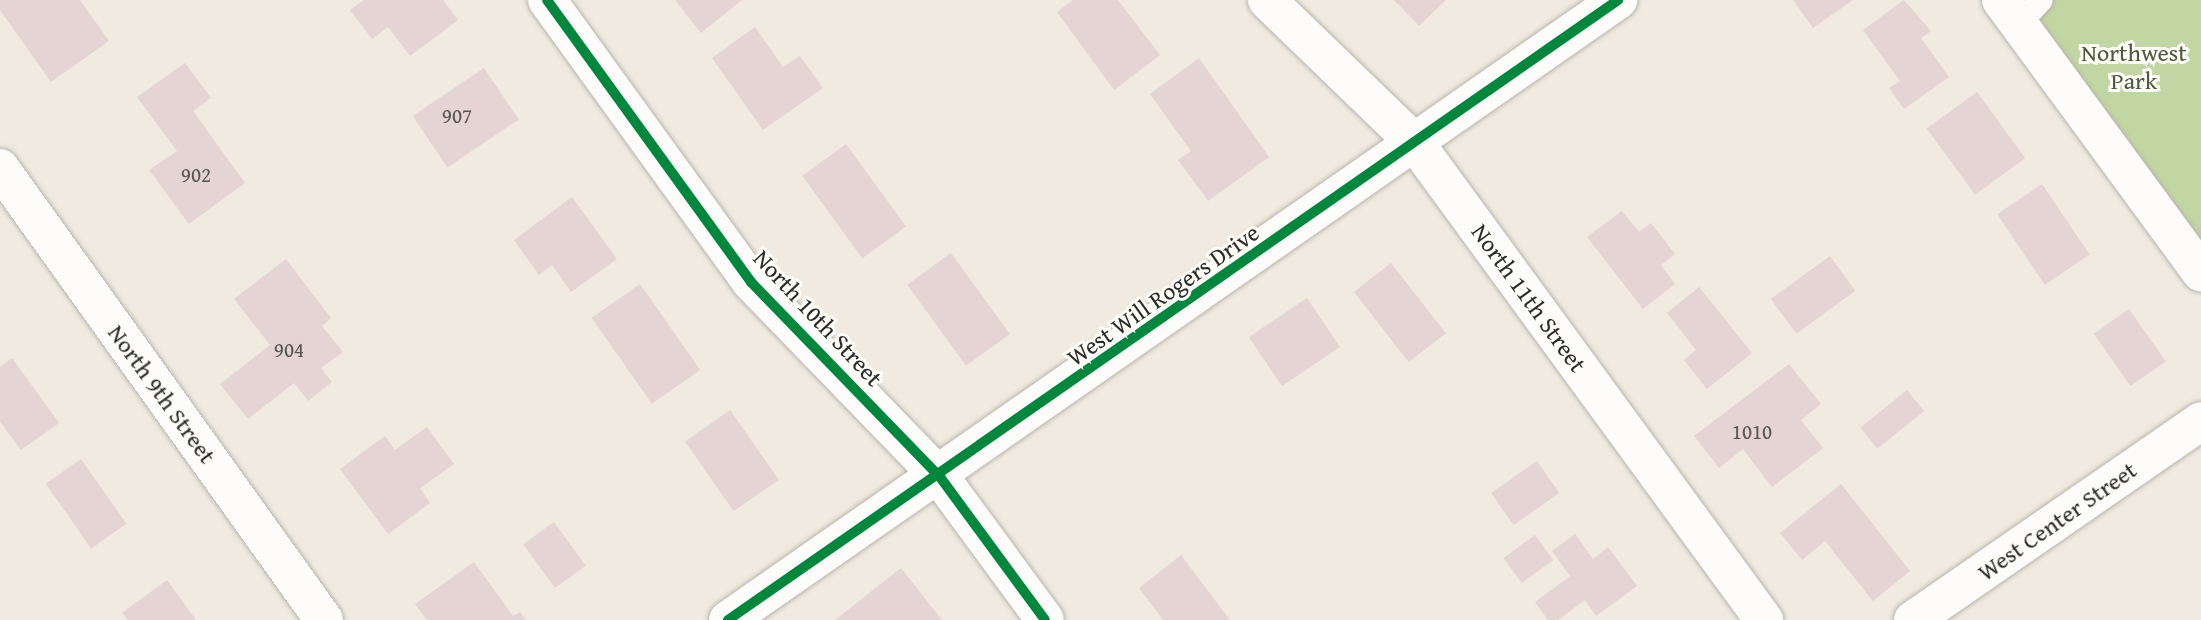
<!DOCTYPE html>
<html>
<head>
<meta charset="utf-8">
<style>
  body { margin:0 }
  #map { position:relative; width:2201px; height:620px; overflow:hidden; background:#f0eae0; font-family:"Gentium Book Plus",serif }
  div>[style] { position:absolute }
  .green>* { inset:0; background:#c2d6a3 }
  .building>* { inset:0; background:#e4d4d4; transform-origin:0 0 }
  .roads { filter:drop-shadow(0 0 2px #b9b5af) drop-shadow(0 0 2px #b9b5af) }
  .service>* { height:23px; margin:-11.5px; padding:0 11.5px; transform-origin:11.5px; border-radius:11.5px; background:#fdfcfa }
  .minor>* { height:38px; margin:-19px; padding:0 19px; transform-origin:19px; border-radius:19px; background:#fdfcfa }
  .cycleway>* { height:10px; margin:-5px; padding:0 5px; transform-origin:5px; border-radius:5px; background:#00873e }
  span { translate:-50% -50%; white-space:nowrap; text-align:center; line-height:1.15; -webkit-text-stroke:6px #fdfcf7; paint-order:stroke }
  .number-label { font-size:21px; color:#595555 }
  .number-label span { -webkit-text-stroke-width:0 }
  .park-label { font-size:24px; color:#4d5940 }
  .street-label { font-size:24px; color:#2b2b2b }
</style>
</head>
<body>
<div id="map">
  <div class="green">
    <div style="clip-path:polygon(2001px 0,2201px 0,2201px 272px)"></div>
  </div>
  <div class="building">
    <div style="clip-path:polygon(0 0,80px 0,109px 41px,51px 82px,0 10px)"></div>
    <div style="clip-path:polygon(364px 0,443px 0,458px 20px,410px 56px,388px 27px,372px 39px,350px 10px)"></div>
    <div style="clip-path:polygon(675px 0,742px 0,701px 33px)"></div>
    <div style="clip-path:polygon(1073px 0,1118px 0,1160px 55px,1114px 90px,1057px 12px)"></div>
    <div style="clip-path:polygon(1394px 0,1446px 0,1419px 26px)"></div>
    <div style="clip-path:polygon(1793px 0,1853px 0,1813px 28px)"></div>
    <div style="clip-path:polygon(1904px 0,1931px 31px,1921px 38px,1949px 77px,1904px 109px,1889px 88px,1900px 81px,1863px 30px)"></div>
    <div style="clip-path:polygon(755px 27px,783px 67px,800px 56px,823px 88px,763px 130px,712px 58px)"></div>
    <div style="clip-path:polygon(1199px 58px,1269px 157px,1208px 201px,1178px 160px,1191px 151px,1150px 94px)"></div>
    <div style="clip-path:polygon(185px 63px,211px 98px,193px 111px,245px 183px,189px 224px,149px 170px,177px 151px,137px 97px)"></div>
    <div style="left:484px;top:68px;width:62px;height:86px;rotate:56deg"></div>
    <div style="left:1977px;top:92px;width:82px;height:62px;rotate:54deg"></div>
    <div style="left:846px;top:144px;width:102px;height:54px;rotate:54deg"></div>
    <div style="left:2042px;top:184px;width:85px;height:54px;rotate:56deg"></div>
    <div style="clip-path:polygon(572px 197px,617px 259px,571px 292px,552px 265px,539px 275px,514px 240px)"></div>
    <div style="clip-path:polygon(1622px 211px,1639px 232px,1651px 223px,1675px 254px,1661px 265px,1675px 284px,1643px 309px,1587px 237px)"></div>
    <div style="left:951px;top:253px;width:100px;height:54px;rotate:54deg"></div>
    <div style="left:1830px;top:256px;width:43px;height:73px;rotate:54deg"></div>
    <div style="clip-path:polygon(286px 259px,331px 318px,322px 326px,343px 352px,321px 368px,332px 382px,308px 401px,294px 383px,248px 419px,220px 384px,270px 345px,234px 299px)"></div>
    <div style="left:1391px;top:263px;width:89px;height:47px;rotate:52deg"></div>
    <div style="left:640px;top:284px;width:105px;height:59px;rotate:55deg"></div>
    <div style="clip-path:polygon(1699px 287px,1752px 353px,1707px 389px,1684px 360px,1696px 350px,1667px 313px)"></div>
    <div style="left:1307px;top:298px;width:59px;height:70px;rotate:56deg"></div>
    <div style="left:2129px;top:309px;width:64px;height:43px;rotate:55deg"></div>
    <div style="clip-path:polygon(12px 358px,59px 423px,21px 450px,0 422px,0 367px)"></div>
    <div style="clip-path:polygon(1789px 364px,1821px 404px,1801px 420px,1823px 448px,1772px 487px,1743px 449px,1719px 468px,1694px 436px)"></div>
    <div style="left:1907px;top:390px;width:27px;height:60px;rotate:51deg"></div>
    <div style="left:730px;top:410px;width:85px;height:55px;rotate:55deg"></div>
    <div style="clip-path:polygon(427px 427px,454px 464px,420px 488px,430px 503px,388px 534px,340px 469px,385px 436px,395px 450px)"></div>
    <div style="left:81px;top:459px;width:79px;height:43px;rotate:55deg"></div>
    <div style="left:1537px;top:461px;width:39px;height:56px;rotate:55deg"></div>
    <div style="clip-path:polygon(1841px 484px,1910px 571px,1873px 601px,1825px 541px,1802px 560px,1780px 533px)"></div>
    <div style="left:554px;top:522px;width:54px;height:38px;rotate:54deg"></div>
    <div style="clip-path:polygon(1575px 534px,1593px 559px,1608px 547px,1637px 586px,1596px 616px,1585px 600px,1558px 620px,1548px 620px,1535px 602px,1570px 576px,1552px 551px)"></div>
    <div style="left:1535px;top:535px;width:31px;height:39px;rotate:54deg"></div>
    <div style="clip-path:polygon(1181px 555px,1230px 620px,1163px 620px,1139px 588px)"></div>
    <div style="clip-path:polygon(474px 562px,513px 616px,520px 612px,526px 620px,427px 620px,415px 604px)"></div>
    <div style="clip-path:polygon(901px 568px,942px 620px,835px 620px)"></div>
    <div style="clip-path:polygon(167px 580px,196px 620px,128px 620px,122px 613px)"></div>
  </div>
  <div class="roads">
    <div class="service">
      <div style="left:2018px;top:24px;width:33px;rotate:-47deg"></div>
    </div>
    <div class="minor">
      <div style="left:547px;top:0;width:348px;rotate:54.1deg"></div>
      <div style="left:751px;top:282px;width:272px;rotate:45.9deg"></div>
      <div style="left:940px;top:477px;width:177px;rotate:53.7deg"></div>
      <div style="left:1267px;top:0;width:207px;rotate:44deg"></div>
      <div style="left:1416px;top:144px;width:590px;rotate:53.83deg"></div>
      <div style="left:2001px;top:0;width:338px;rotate:53.7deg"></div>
      <div style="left:0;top:168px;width:556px;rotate:54.37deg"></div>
      <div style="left:728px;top:620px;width:1085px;rotate:-34.86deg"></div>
      <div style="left:1913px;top:620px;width:350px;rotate:-34.6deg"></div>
    </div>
  </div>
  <div class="cycleway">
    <div style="left:547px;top:0;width:348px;rotate:54.1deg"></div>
    <div style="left:751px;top:282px;width:272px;rotate:45.9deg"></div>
    <div style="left:940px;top:477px;width:177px;rotate:53.7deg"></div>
    <div style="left:728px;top:620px;width:1085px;rotate:-34.86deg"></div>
  </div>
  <div class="number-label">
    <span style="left:457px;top:116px">907</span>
    <span style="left:196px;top:175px">902</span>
    <span style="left:289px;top:350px">904</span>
    <span style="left:1752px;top:432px">1010</span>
  </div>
  <div class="park-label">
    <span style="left:2134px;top:67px">Northwest<br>Park</span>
  </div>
  <div class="street-label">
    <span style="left:1163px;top:295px;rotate:-35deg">West Will Rogers Drive</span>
    <span style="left:1529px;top:298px;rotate:54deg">North 11th Street</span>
    <span style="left:818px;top:318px;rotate:47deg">North 10th Street</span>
    <span style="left:162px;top:394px;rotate:54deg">North 9th Street</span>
    <span style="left:2057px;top:521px;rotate:-35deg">West Center Street</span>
  </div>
</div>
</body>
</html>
